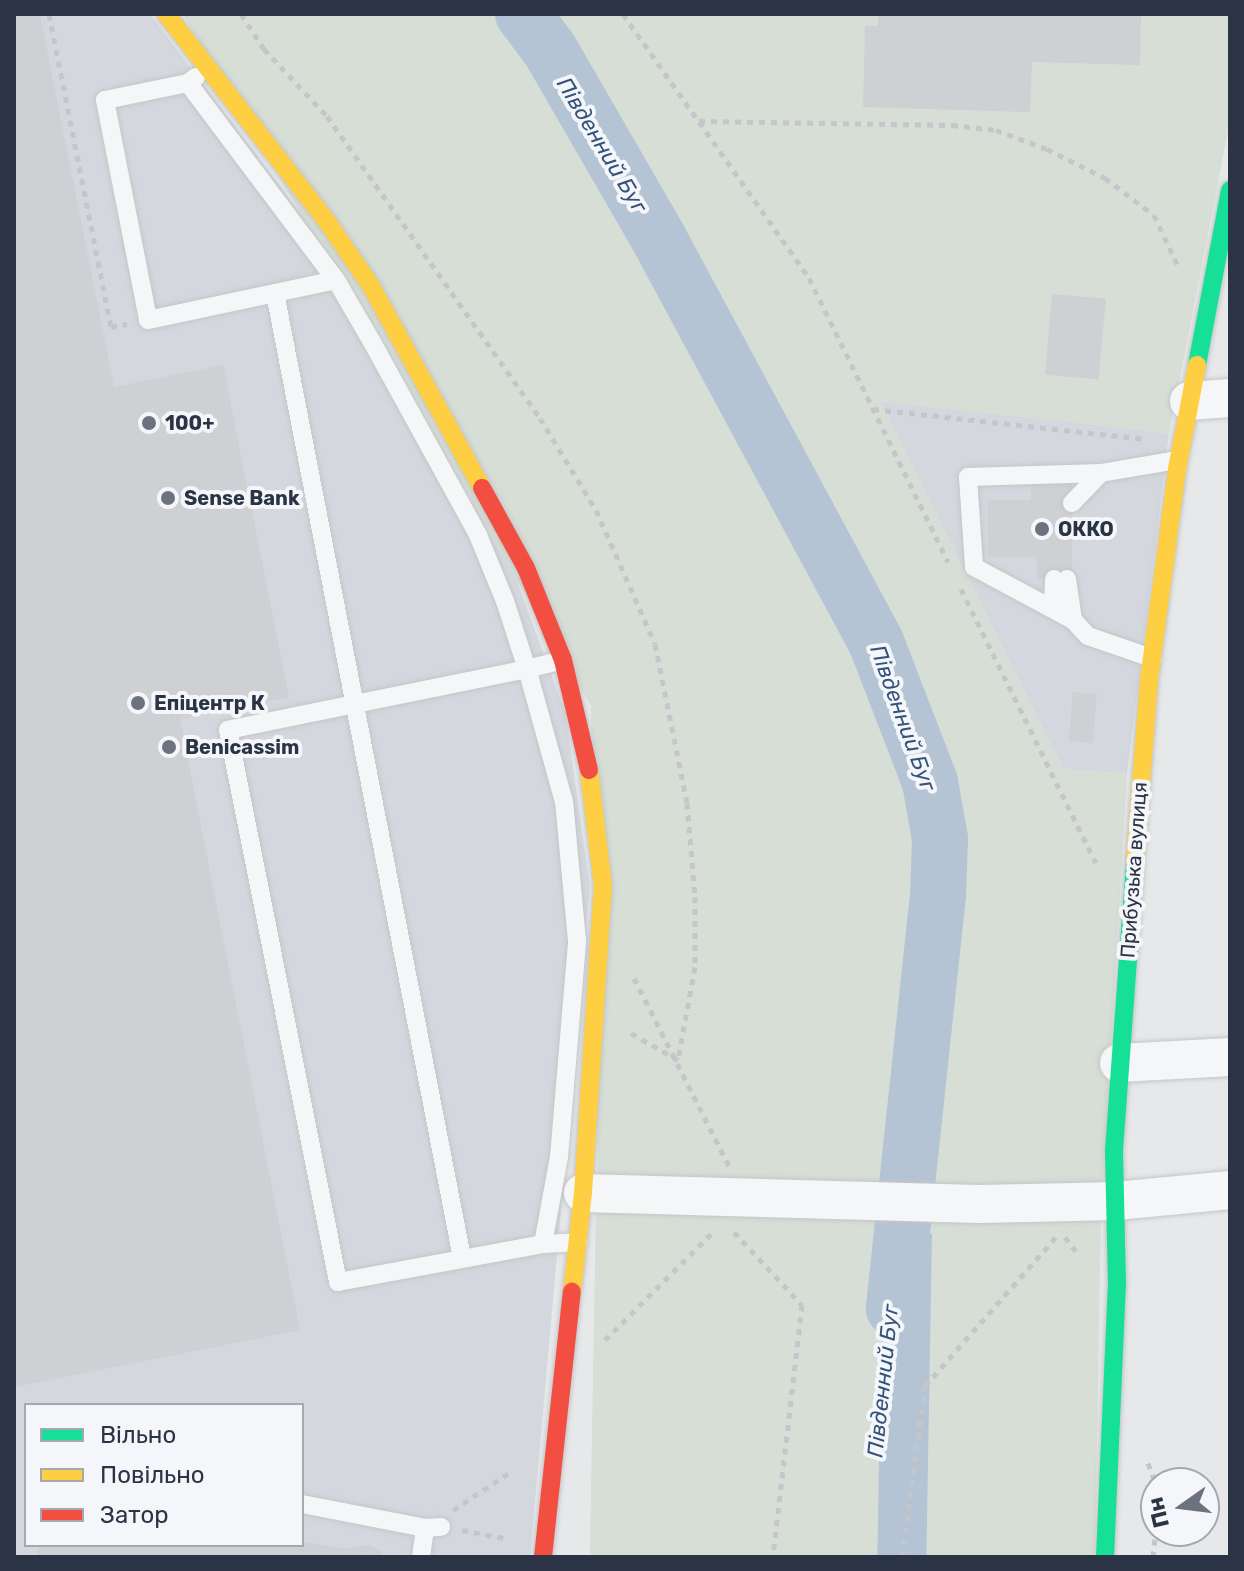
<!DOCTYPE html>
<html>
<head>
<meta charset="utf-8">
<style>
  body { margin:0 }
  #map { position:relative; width:1244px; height:1571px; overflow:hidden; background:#e6e8ea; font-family:Rubik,sans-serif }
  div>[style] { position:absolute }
  .built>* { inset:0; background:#d4d7dd }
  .green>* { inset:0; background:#d6ded6; transform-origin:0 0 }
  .water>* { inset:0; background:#b4c4d5; transform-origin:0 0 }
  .river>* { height:56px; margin:-28px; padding:0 28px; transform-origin:28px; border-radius:28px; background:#b4c4d5 }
  .building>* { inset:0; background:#ced0d3; transform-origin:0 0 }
  .path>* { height:5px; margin-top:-2.5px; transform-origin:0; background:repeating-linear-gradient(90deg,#c5c6ca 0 6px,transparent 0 12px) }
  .roads { filter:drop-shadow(0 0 2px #c4c6c8) drop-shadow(0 0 2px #c4c6c8) }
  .lane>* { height:18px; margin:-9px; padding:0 9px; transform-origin:9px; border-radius:9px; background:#f5f6f7 }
  .street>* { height:38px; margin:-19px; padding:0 19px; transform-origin:19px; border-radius:19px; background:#f5f6f7 }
  .fast>* { height:18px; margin:-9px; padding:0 9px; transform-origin:9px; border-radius:9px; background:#16e098 }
  .slow>* { height:18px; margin:-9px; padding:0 9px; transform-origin:9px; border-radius:9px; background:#ffcf43 }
  .jam>* { height:18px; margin:-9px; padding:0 9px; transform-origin:9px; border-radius:9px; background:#f24e42 }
  .dots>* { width:22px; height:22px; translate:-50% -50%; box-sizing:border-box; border:4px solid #f4f6f9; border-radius:50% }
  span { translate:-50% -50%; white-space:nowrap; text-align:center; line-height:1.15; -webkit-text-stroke:8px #f4f6f9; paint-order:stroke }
  .poi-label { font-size:20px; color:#2b3445; font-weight:700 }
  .left { translate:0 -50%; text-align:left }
  .street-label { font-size:20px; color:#2b3445 }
  .water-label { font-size:22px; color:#34527a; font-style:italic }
  .frame { position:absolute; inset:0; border:16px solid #2b3445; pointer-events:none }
  .legend { position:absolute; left:24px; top:1403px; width:280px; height:144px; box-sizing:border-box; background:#f4f6f9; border:2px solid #a4a8b1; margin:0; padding:10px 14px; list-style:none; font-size:24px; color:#2b3445 }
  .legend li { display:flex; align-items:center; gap:16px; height:40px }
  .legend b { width:40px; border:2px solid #a4a8b1 }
  .north { position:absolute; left:1140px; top:1467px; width:80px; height:80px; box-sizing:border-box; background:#f4f6f9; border:2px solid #a4a8b1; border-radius:50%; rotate:256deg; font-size:22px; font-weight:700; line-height:32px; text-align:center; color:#2b3445 }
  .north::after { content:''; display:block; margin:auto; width:28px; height:36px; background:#6c737f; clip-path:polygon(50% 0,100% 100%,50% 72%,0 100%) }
</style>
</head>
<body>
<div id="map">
  <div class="built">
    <div style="clip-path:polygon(evenodd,14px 14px,150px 14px,361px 293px,514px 573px,565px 712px,590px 886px,530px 1557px,14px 1557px,14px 14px,26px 1405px,302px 1405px,302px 1545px,26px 1545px,26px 1405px)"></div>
    <div style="clip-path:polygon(880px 401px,1169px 433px,1127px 774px,1063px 769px)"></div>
  </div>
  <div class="green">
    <div style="clip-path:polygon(183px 14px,1230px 14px,1230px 121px,1169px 433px,881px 402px,1063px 769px,1127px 774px,1102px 1189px,598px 1181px,591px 706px)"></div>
    <div style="left:596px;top:1206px;width:505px;height:353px;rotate:1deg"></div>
  </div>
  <div class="water">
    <div style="left:883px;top:1233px;width:49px;height:326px;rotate:1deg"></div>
  </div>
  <div class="river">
    <div style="left:523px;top:14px;width:45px;rotate:53.1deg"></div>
    <div style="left:550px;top:50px;width:218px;rotate:60deg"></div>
    <div style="left:659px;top:239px;width:458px;rotate:61.7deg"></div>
    <div style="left:876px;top:642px;width:150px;rotate:68.9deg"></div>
    <div style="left:930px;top:782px;width:58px;rotate:80deg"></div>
    <div style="left:940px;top:839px;width:56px;rotate:92deg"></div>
    <div style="left:938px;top:895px;width:416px;rotate:96.1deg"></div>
  </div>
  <div class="building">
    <div style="clip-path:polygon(14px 14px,40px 14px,114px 387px,223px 365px,289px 697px,180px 719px,300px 1330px,14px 1387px)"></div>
    <div style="clip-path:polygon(878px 14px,1141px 14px,1140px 65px,1032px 62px,1030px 112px,863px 107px,865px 26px,878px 26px)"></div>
    <div style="left:1052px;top:294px;width:54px;height:81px;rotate:5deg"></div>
    <div style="clip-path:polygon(1031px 476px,1072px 476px,1072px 579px,1037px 579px,1037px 557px,988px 557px,988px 500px,1031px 500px)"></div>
    <div style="left:1073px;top:692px;width:24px;height:49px;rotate:5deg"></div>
    <div style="clip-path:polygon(302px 1542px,345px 1549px,369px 1545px,381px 1551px,382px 1557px,37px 1557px,39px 1545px,302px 1545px)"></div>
  </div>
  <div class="path">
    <div style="left:49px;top:14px;width:319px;rotate:78.8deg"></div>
    <div style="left:111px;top:327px;width:16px;rotate:-11deg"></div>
    <div style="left:241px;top:14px;width:42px;rotate:56.7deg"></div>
    <div style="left:264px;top:49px;width:92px;rotate:46.8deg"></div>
    <div style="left:327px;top:116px;width:370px;rotate:54.8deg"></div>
    <div style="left:540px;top:418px;width:108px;rotate:58.7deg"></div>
    <div style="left:596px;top:510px;width:146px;rotate:66.2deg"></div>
    <div style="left:655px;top:644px;width:162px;rotate:78.6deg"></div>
    <div style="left:687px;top:803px;width:94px;rotate:85.1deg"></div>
    <div style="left:695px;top:897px;width:70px;rotate:90deg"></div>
    <div style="left:695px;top:967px;width:95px;rotate:100.4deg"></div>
    <div style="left:678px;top:1060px;width:54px;rotate:-150.1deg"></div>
    <div style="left:623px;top:14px;width:323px;rotate:54.8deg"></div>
    <div style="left:809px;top:278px;width:316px;rotate:63.9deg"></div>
    <div style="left:699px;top:121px;width:253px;rotate:0.9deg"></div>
    <div style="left:952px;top:125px;width:44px;rotate:6.5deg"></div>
    <div style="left:996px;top:130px;width:54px;rotate:20.4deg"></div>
    <div style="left:1047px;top:149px;width:65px;rotate:26.6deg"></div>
    <div style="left:1105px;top:178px;width:61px;rotate:37.1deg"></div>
    <div style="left:1154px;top:215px;width:56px;rotate:64.8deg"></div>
    <div style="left:873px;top:409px;width:274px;rotate:6.3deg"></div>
    <div style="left:961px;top:589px;width:305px;rotate:63.8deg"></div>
    <div style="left:634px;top:978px;width:211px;rotate:63.2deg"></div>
    <div style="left:734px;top:1232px;width:100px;rotate:47deg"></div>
    <div style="left:802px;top:1305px;width:254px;rotate:96.6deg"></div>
    <div style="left:1065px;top:1237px;width:21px;rotate:53deg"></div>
    <div style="left:605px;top:1340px;width:154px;rotate:-45deg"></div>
    <div style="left:1148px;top:1463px;width:23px;rotate:70deg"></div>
    <div style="left:453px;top:1510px;width:67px;rotate:-33.5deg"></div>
    <div style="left:462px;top:1530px;width:43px;rotate:10.8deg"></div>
    <div style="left:902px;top:1557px;width:173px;rotate:-82.3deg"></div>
    <div style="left:925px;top:1386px;width:198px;rotate:-48.7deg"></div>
    <div style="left:1153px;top:1557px;width:31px;rotate:-84deg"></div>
  </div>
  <div class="roads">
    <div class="lane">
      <div style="left:196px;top:77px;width:10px;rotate:143deg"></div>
      <div style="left:188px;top:83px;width:85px;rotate:168.4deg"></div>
      <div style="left:105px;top:100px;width:224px;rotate:78.9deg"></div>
      <div style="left:148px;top:320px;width:130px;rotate:-12deg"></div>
      <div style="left:275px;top:293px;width:983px;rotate:79.03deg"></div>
      <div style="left:188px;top:83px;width:246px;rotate:53.1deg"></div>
      <div style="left:336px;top:280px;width:72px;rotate:59.9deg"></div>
      <div style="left:372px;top:342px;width:220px;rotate:61.2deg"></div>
      <div style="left:478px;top:535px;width:71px;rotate:67.8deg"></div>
      <div style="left:505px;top:601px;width:71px;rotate:72.1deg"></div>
      <div style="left:527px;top:669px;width:305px;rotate:168.5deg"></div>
      <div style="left:228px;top:730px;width:563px;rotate:78.73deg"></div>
      <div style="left:338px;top:1282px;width:208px;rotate:-10.5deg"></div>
      <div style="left:543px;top:1244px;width:35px;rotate:-3deg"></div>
      <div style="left:275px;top:293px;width:62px;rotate:-12deg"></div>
      <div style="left:1072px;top:503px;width:42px;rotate:-46deg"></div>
      <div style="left:1101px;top:473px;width:78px;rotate:-9.6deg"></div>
      <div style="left:1067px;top:579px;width:41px;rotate:81.7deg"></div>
      <div style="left:1073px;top:620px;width:22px;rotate:47deg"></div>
      <div style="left:1088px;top:636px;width:68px;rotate:19deg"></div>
      <div style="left:1053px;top:609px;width:30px;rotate:-88deg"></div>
      <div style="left:1073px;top:620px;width:112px;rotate:-151.8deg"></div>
      <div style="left:974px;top:567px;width:90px;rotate:-93.8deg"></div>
      <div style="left:968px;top:477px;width:133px;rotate:-1.7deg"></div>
      <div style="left:543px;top:1244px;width:88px;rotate:-79.6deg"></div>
      <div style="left:559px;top:1157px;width:217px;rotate:-85.2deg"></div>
      <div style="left:577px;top:941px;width:140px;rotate:-95.3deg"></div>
      <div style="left:564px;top:802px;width:138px;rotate:-105.5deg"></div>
      <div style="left:527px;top:669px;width:37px;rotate:-14deg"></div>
      <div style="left:302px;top:1504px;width:125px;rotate:11deg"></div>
      <div style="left:425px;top:1528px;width:16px;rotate:-4deg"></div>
      <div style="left:421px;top:1557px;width:29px;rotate:-82deg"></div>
    </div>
    <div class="street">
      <div style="left:1189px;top:401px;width:41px;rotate:-4.2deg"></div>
      <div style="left:1119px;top:1063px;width:111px;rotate:-3.1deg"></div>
      <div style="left:583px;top:1193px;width:395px;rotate:1.6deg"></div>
      <div style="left:978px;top:1204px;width:138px;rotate:-1.2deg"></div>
      <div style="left:1116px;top:1201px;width:115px;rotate:-5.5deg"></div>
    </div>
    <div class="fast">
      <div style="left:1197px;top:365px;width:178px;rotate:-79.3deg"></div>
      <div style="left:1105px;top:1557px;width:272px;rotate:-87.5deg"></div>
      <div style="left:1117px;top:1285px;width:135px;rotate:-91.3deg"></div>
      <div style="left:1114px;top:1150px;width:289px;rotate:-85.8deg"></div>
    </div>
    <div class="slow">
      <div style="left:166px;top:14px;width:264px;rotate:52.2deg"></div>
      <div style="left:328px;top:223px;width:76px;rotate:55.7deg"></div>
      <div style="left:371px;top:286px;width:230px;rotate:61.2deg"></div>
      <div style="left:1135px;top:862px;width:183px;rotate:-85.6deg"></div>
      <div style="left:1149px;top:680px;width:213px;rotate:-82.4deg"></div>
      <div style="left:1177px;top:469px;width:106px;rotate:-79.1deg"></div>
      <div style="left:572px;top:1292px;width:100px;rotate:-83.7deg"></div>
      <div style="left:583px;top:1193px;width:308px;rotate:-86.3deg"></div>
      <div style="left:603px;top:886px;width:117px;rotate:-96.9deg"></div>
    </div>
    <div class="jam">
      <div style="left:482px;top:488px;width:91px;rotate:61.2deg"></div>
      <div style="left:526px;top:568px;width:99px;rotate:68.1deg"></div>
      <div style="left:563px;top:660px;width:113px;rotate:76.7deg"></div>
      <div style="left:543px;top:1557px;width:267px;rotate:-83.8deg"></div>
    </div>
  </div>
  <div class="dots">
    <div style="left:149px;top:423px;background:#6c737f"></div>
    <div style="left:168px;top:498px;background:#6c737f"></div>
    <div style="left:1042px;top:529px;background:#6c737f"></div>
    <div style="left:138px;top:703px;background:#6c737f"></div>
    <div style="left:169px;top:747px;background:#6c737f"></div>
  </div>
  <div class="poi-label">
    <span class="left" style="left:165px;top:423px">100+</span>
    <span class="left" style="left:184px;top:498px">Sense Bank</span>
    <span class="left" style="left:1058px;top:529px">ОККО</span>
    <span class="left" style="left:154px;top:703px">Епіцентр К</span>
    <span class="left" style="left:185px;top:747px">Benicassim</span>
  </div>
  <div class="street-label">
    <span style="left:1134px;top:870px;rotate:-86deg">Прибузька вулиця</span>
  </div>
  <div class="water-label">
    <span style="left:602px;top:145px;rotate:59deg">Південний Буг</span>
    <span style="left:903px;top:718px;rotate:70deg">Південний Буг</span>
    <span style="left:883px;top:1381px;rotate:-84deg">Південний Буг</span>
  </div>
  <div class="frame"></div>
  <ul class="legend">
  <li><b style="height:10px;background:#16e098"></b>Вільно</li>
  <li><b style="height:10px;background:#ffcf43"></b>Повільно</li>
  <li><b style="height:10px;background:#f24e42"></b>Затор</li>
  </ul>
  <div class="north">Пн</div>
</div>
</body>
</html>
